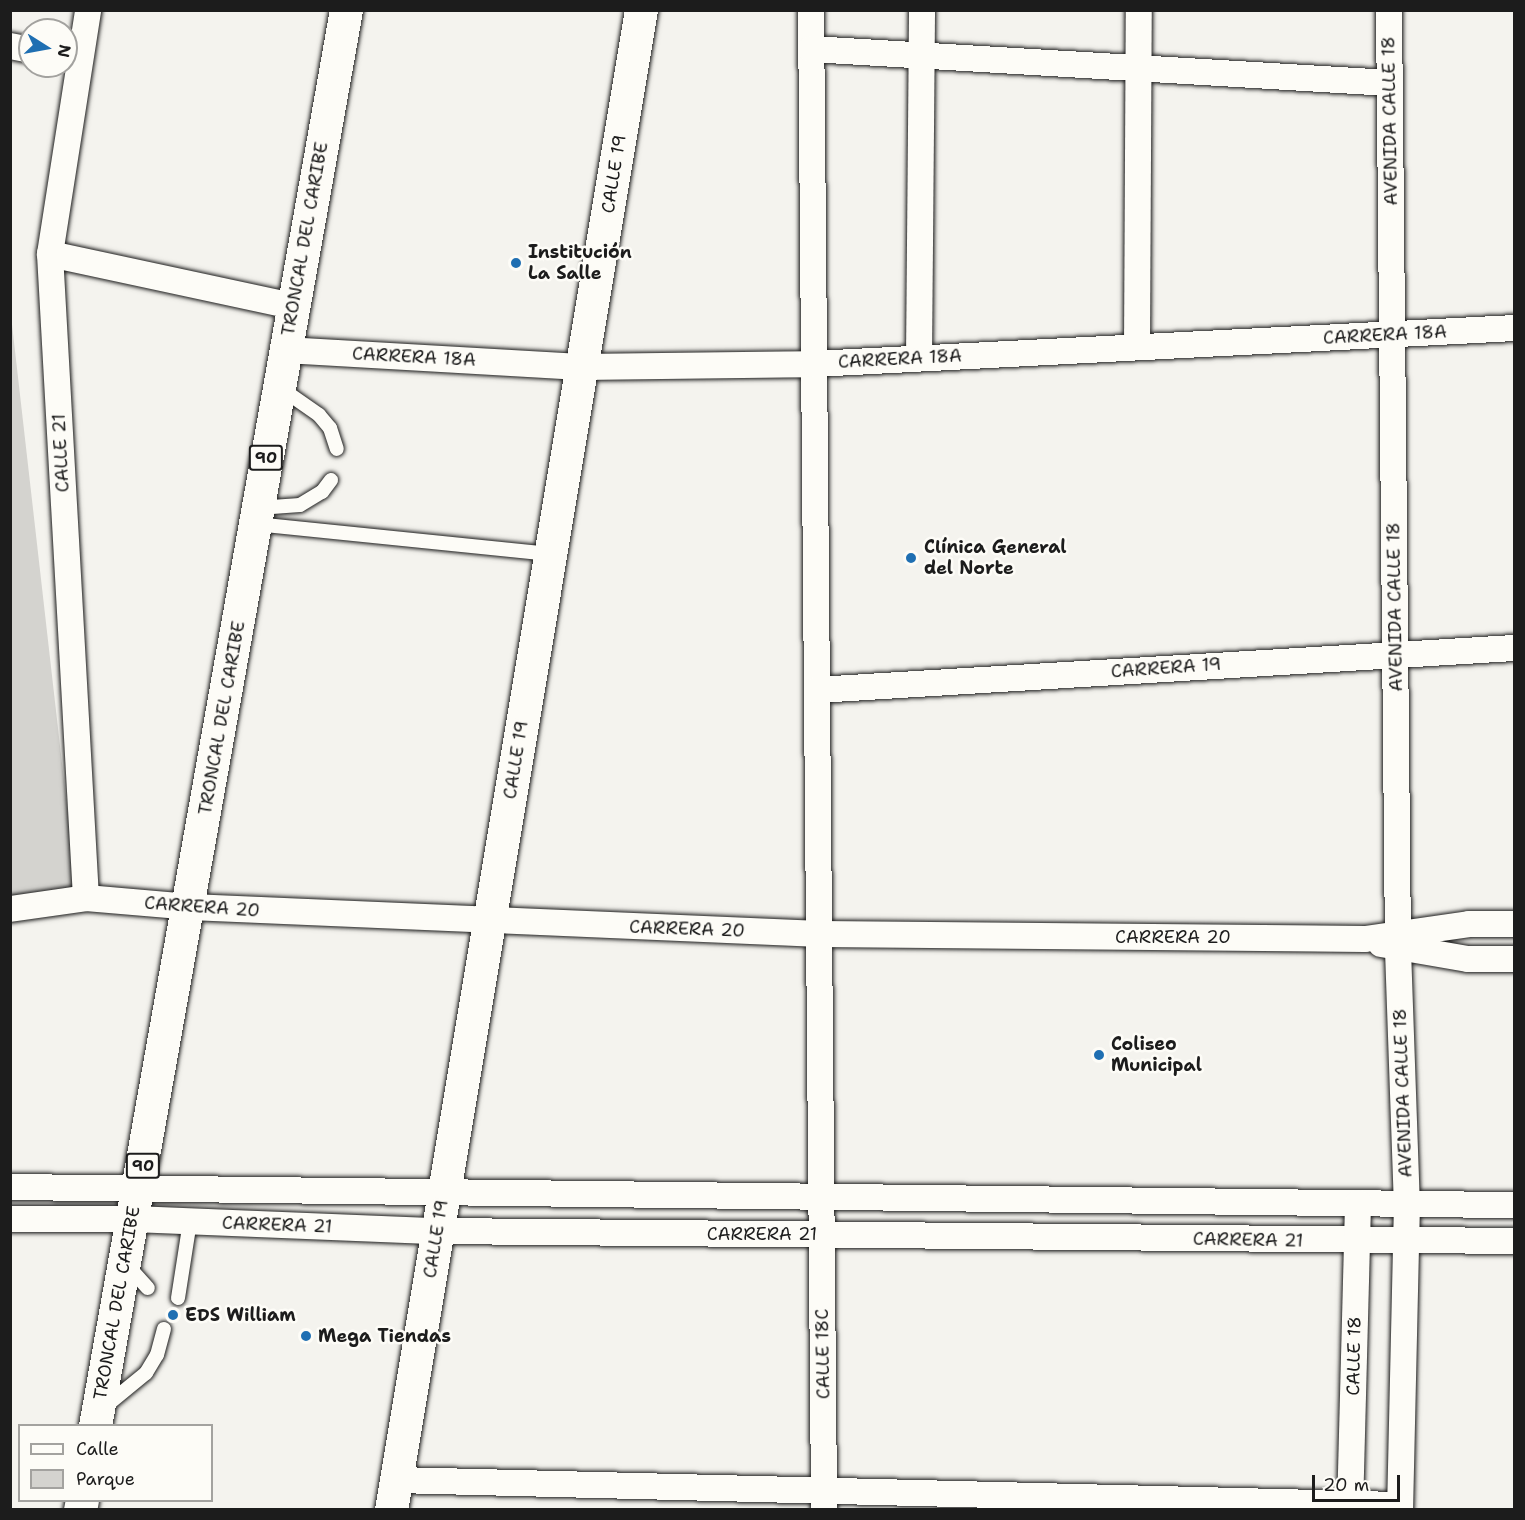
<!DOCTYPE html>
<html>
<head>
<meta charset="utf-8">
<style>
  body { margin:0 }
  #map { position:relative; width:1525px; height:1520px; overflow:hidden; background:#f4f3ee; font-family:"Shantell Sans",sans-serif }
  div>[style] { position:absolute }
  .green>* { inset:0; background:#d4d3cf }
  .roads { filter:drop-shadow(0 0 2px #1c1c1c) drop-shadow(0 0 2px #1c1c1c) }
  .lane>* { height:14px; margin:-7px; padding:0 7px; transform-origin:7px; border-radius:7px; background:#fdfcf7 }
  .street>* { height:26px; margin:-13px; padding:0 13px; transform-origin:13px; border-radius:13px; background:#fdfcf7 }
  .secondary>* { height:33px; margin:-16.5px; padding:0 16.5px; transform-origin:16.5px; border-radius:16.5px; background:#fdfcf7 }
  .primary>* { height:33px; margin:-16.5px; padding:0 16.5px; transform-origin:16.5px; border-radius:16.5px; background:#fdfcf7 }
  .dots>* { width:16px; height:16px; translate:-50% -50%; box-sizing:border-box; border:3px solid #fdfcf7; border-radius:50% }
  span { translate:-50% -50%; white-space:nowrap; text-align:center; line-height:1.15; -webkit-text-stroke:5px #fdfcf7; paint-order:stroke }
  .shield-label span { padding:2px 4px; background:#fdfcf7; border:2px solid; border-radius:4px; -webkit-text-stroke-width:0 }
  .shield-label { font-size:16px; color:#1c1c1c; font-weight:700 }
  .street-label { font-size:18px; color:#1c1c1c }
  .poi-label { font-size:18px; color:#1c1c1c; font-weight:700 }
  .left { translate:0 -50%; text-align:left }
  .frame { position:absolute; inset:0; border:12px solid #1c1c1c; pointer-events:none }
  .legend { position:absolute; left:18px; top:1424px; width:195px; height:78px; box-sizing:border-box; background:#fdfcf7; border:2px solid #a3a29f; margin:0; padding:8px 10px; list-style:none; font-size:18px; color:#1c1c1c }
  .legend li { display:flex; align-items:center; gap:12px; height:30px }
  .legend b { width:30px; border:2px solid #a3a29f }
  .north { position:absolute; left:18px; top:18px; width:60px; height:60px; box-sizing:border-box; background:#fdfcf7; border:2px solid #a3a29f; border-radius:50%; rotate:101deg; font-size:16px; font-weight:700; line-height:24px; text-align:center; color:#1c1c1c }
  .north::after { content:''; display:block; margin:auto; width:21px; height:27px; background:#1f6fb2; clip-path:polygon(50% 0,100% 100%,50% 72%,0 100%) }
  .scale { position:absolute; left:1312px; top:1475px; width:88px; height:27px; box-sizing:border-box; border:3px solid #1c1c1c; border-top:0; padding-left:8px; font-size:18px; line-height:21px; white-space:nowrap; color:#1c1c1c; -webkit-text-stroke:4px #fdfcf7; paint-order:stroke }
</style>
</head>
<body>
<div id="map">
  <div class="green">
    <div style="clip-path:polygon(10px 307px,77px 895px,10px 901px)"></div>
  </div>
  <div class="roads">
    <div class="lane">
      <div style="left:279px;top:387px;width:49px;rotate:35deg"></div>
      <div style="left:319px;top:415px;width:17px;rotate:50deg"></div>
      <div style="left:330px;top:428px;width:22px;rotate:72deg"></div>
      <div style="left:258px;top:508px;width:42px;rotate:-4.1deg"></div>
      <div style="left:300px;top:505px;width:26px;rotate:-31deg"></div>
      <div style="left:322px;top:492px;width:15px;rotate:-53deg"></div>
      <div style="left:255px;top:524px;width:297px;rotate:5.8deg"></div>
      <div style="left:127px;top:1265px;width:31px;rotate:48deg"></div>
      <div style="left:178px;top:1298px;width:78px;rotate:-81.1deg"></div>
      <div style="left:102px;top:1409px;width:57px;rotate:-39.3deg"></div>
      <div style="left:146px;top:1373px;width:21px;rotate:-59deg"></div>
      <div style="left:157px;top:1355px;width:27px;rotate:-75deg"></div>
    </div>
    <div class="street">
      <div style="left:811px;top:10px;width:1500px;rotate:89.5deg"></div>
      <div style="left:1389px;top:10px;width:940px;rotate:89.45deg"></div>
      <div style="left:1398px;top:950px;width:253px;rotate:88deg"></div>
      <div style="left:1407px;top:1203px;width:307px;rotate:91.3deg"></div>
      <div style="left:10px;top:46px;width:20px;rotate:11deg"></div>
      <div style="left:811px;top:49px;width:580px;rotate:3.36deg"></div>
      <div style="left:50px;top:254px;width:249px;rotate:12.1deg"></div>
      <div style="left:1137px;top:347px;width:337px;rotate:-89.7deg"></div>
      <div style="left:285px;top:350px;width:296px;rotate:3.3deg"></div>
      <div style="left:581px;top:367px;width:233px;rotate:-0.7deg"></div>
      <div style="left:814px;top:364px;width:701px;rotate:-2.94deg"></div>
      <div style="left:919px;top:358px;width:348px;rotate:-89.5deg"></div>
      <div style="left:817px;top:690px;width:698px;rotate:-3.45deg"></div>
      <div style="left:86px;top:898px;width:645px;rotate:-93.2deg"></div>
      <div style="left:50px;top:254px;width:247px;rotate:-81.1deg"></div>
      <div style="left:10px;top:909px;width:77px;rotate:-8.2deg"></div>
      <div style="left:86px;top:898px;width:104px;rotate:4.9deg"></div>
      <div style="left:190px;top:907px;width:631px;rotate:2.45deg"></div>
      <div style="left:820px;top:934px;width:545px;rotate:0.53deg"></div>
      <div style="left:1365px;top:939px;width:105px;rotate:-8.2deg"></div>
      <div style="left:1469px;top:924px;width:45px"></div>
      <div style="left:1381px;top:944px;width:88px;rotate:9.8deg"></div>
      <div style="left:1468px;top:959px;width:46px"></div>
      <div style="left:10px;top:1187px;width:1504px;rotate:0.69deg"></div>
      <div style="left:10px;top:1219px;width:123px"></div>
      <div style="left:133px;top:1219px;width:304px;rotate:2.3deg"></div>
      <div style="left:437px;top:1231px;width:1077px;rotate:0.53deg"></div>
      <div style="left:396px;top:1480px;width:1004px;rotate:1.43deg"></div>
      <div style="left:1350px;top:1510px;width:307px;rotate:-88.5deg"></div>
    </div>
    <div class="secondary">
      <div style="left:391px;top:1510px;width:1521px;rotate:-80.54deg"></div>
    </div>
    <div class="primary">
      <div style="left:95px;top:1426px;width:1438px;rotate:-79.95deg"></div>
      <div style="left:80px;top:1510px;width:10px;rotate:-79deg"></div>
    </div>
  </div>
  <div class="dots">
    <div style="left:516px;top:263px;background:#1f6fb2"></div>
    <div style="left:911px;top:558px;background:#1f6fb2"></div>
    <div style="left:1099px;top:1055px;background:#1f6fb2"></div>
    <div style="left:173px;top:1315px;background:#1f6fb2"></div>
    <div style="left:306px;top:1336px;background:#1f6fb2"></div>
  </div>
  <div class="shield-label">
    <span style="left:266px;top:458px">90</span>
    <span style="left:143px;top:1166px">90</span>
  </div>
  <div class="street-label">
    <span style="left:1390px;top:121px;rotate:-91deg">AVENIDA CALLE 18</span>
    <span style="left:614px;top:174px;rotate:-81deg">CALLE 19</span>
    <span style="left:305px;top:239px;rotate:-80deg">TRONCAL DEL CARIBE</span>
    <span style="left:1385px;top:335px;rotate:-3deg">CARRERA 18A</span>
    <span style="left:414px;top:357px;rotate:3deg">CARRERA 18A</span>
    <span style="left:900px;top:359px;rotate:-3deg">CARRERA 18A</span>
    <span style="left:61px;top:453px;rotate:-93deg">CALLE 21</span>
    <span style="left:1395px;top:607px;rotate:-91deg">AVENIDA CALLE 18</span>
    <span style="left:1166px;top:668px;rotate:-4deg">CARRERA 19</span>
    <span style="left:222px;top:718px;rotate:-80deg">TRONCAL DEL CARIBE</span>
    <span style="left:516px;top:760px;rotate:-81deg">CALLE 19</span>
    <span style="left:202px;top:907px;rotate:4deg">CARRERA 20</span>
    <span style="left:687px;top:929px;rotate:2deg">CARRERA 20</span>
    <span style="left:1173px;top:937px">CARRERA 20</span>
    <span style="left:1403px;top:1093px;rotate:-92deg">AVENIDA CALLE 18</span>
    <span style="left:277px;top:1225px;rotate:2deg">CARRERA 21</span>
    <span style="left:762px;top:1234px">CARRERA 21</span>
    <span style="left:436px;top:1239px;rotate:-81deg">CALLE 19</span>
    <span style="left:1248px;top:1240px;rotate:1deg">CARRERA 21</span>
    <span style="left:117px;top:1303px;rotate:-80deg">TRONCAL DEL CARIBE</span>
    <span style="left:823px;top:1354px;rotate:-91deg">CALLE 18C</span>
    <span style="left:1354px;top:1356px;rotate:-89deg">CALLE 18</span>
  </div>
  <div class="poi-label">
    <span class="left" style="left:528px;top:263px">Institución<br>La Salle</span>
    <span class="left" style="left:924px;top:558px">Clínica General<br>del Norte</span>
    <span class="left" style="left:1111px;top:1055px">Coliseo<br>Municipal</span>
    <span class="left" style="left:185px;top:1315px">EDS William</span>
    <span class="left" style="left:318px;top:1336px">Mega Tiendas</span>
  </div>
  <div class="frame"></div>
  <ul class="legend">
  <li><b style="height:8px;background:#fdfcf7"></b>Calle</li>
  <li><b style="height:16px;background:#d4d3cf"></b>Parque</li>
  </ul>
  <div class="north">N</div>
  <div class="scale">20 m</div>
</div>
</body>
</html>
